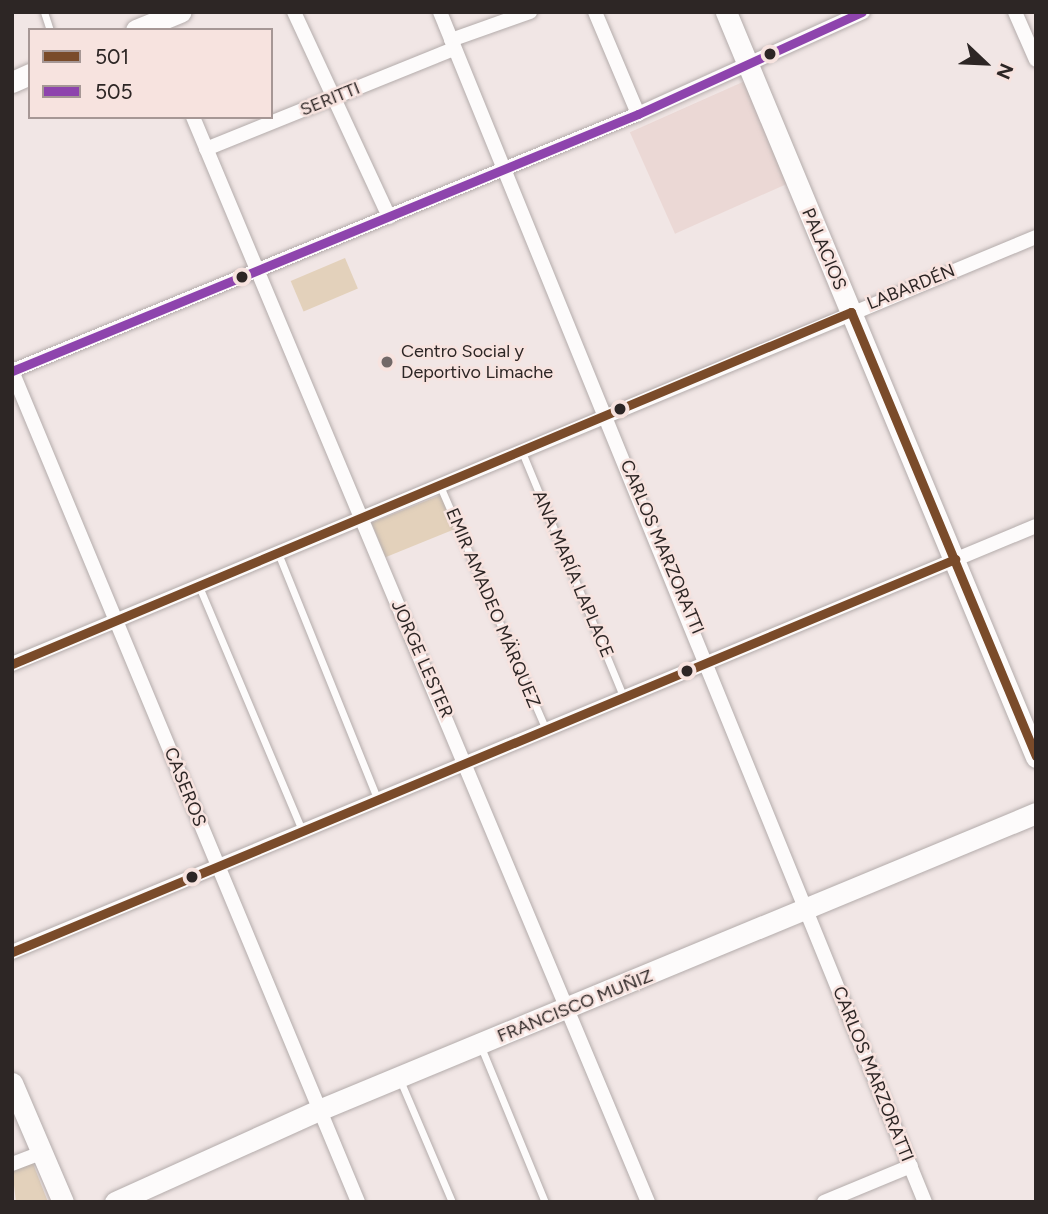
<!DOCTYPE html>
<html>
<head>
<meta charset="utf-8">
<style>
  body { margin:0 }
  #map { position:relative; width:1048px; height:1214px; overflow:hidden; background:#f1e6e5; font-family:Figtree,sans-serif }
  div>[style] { position:absolute }
  .built>* { inset:0; background:#ebd8d5; transform-origin:0 0 }
  .green>* { inset:0; background:#e3d1bb; transform-origin:0 0 }
  .roads { filter:drop-shadow(0 0 2px #b4acab) drop-shadow(0 0 2px #b4acab) }
  .lane>* { height:7px; margin:-3.5px; padding:0 3.5px; transform-origin:3.5px; border-radius:3.5px; background:#fdfbfb }
  .street>* { height:14px; margin:-7px; padding:0 7px; transform-origin:7px; border-radius:7px; background:#fdfbfb }
  .secondary>* { height:21px; margin:-10.5px; padding:0 10.5px; transform-origin:10.5px; border-radius:10.5px; background:#fdfbfb }
  .bus-1>* { height:9px; margin:-4.5px; padding:0 4.5px; transform-origin:4.5px; border-radius:4.5px; background:#7a4b2a }
  .bus-2>* { height:9px; margin:-4.5px; padding:0 4.5px; transform-origin:4.5px; border-radius:4.5px; background:#8e44ad }
  .dots>* { width:19px; height:19px; translate:-50% -50%; box-sizing:border-box; border:4px solid #f7e3df; border-radius:50% }
  span { translate:-50% -50%; white-space:nowrap; text-align:center; line-height:1.15; -webkit-text-stroke:5px #f7e3df; paint-order:stroke }
  .street-label { font-size:18px; color:#2d2625 }
  .poi-label { font-size:18px; color:#2d2625 }
  .left { translate:0 -50%; text-align:left }
  .frame { position:absolute; inset:0; border:14px solid #2d2625; pointer-events:none }
  .legend { position:absolute; left:28px; top:28px; width:245px; height:91px; box-sizing:border-box; background:#f7e3df; border:2px solid #a69795; margin:0; padding:9px 12px; list-style:none; font-size:21px; color:#2d2625 }
  .legend li { display:flex; align-items:center; gap:14px; height:35px }
  .legend b { width:35px; border:2px solid #a69795 }
  .north { position:absolute; left:950px; top:28px; width:70px; height:70px; -webkit-text-stroke:5px #f7e3df; paint-order:stroke; rotate:113deg; font-size:19px; font-weight:700; line-height:28px; text-align:center; color:#2d2625 }
  .north::after { content:''; display:block; margin:auto; width:24px; height:32px; background:#2d2625; clip-path:polygon(50% 0,100% 100%,50% 72%,0 100%) }
</style>
</head>
<body>
<div id="map">
  <div class="built">
    <div style="left:745px;top:81px;width:111px;height:126px;rotate:66deg"></div>
  </div>
  <div class="green">
    <div style="left:345px;top:258px;width:33px;height:59px;rotate:67deg"></div>
    <div style="left:443px;top:494px;width:37px;height:77px;rotate:68deg"></div>
    <div style="clip-path:polygon(32px 1161px,48px 1202px,16px 1202px,12px 1168px)"></div>
  </div>
  <div class="roads">
    <div class="lane">
      <div style="left:44px;top:12px;width:19px;rotate:72deg"></div>
      <div style="left:522px;top:452px;width:264px;rotate:67.5deg"></div>
      <div style="left:440px;top:486px;width:266px;rotate:66.5deg"></div>
      <div style="left:278px;top:553px;width:266px;rotate:68deg"></div>
      <div style="left:198px;top:584px;width:265px;rotate:67.1deg"></div>
      <div style="left:481px;top:1047px;width:168px;rotate:67.6deg"></div>
      <div style="left:400px;top:1080px;width:133px;rotate:66.9deg"></div>
    </div>
    <div class="street">
      <div style="left:294px;top:12px;width:226px;rotate:65.1deg"></div>
      <div style="left:440px;top:12px;width:1285px;rotate:67.83deg"></div>
      <div style="left:595px;top:12px;width:111px;rotate:67.1deg"></div>
      <div style="left:1015px;top:12px;width:52px;rotate:66.4deg"></div>
      <div style="left:451px;top:40px;width:84px;rotate:-19.5deg"></div>
      <div style="left:193px;top:117px;width:1177px;rotate:67.25deg"></div>
      <div style="left:206px;top:149px;width:267px;rotate:-22deg"></div>
      <div style="left:12px;top:371px;width:677px;rotate:-22.32deg"></div>
      <div style="left:638px;top:114px;width:247px;rotate:-24.4deg"></div>
      <div style="left:12px;top:371px;width:900px;rotate:67.39deg"></div>
      <div style="left:12px;top:664px;width:1109px;rotate:-22.64deg"></div>
      <div style="left:12px;top:952px;width:1109px;rotate:-22.59deg"></div>
      <div style="left:12px;top:1164px;width:33px;rotate:-21deg"></div>
      <div style="left:824px;top:1202px;width:94px;rotate:-22.5deg"></div>
    </div>
    <div class="secondary">
      <div style="left:726px;top:12px;width:807px;rotate:67.41deg"></div>
      <div style="left:136px;top:30px;width:48px;rotate:-22.2deg"></div>
      <div style="left:12px;top:82px;width:20px;rotate:-24deg"></div>
      <div style="left:12px;top:1083px;width:129px;rotate:66.8deg"></div>
      <div style="left:115px;top:1202px;width:224px;rotate:-24.3deg"></div>
      <div style="left:319px;top:1110px;width:776px;rotate:-22.5deg"></div>
    </div>
  </div>
  <div class="bus-1">
    <div style="left:12px;top:664px;width:910px;rotate:-22.76deg"></div>
    <div style="left:851px;top:312px;width:481px;rotate:67.4deg"></div>
    <div style="left:12px;top:952px;width:1022px;rotate:-22.62deg"></div>
  </div>
  <div class="bus-2">
    <div style="left:12px;top:371px;width:677px;rotate:-22.32deg"></div>
    <div style="left:638px;top:114px;width:246px;rotate:-24.5deg"></div>
  </div>
  <div class="dots">
    <div style="left:770px;top:54px;background:#2d2625"></div>
    <div style="left:242px;top:277px;background:#2d2625"></div>
    <div style="left:387px;top:362px;background:#726968"></div>
    <div style="left:620px;top:409px;background:#2d2625"></div>
    <div style="left:687px;top:671px;background:#2d2625"></div>
    <div style="left:192px;top:877px;background:#2d2625"></div>
  </div>
  <div class="street-label">
    <span style="left:330px;top:99px;rotate:-22deg">SERITTI</span>
    <span style="left:824px;top:249px;rotate:67deg">PALACIOS</span>
    <span style="left:911px;top:287px;rotate:-22deg">LABARDÉN</span>
    <span style="left:662px;top:547px;rotate:67deg">CARLOS MARZORATTI</span>
    <span style="left:573px;top:574px;rotate:67deg">ANA MARÍA LAPLACE</span>
    <span style="left:493px;top:608px;rotate:67deg">EMIR AMADEO MÄRQUEZ</span>
    <span style="left:422px;top:659px;rotate:66deg">JORGE LESTER</span>
    <span style="left:185px;top:787px;rotate:68deg">CASEROS</span>
    <span style="left:575px;top:1006px;rotate:-22deg">FRANCISCO MUÑIZ</span>
    <span style="left:873px;top:1074px;rotate:68deg">CARLOS MARZORATTI</span>
  </div>
  <div class="poi-label">
    <span class="left" style="left:401px;top:362px">Centro Social y<br>Deportivo Limache</span>
  </div>
  <div class="frame"></div>
  <ul class="legend">
  <li><b style="height:9px;background:#7a4b2a"></b>501</li>
  <li><b style="height:9px;background:#8e44ad"></b>505</li>
  </ul>
  <div class="north">N</div>
</div>
</body>
</html>
